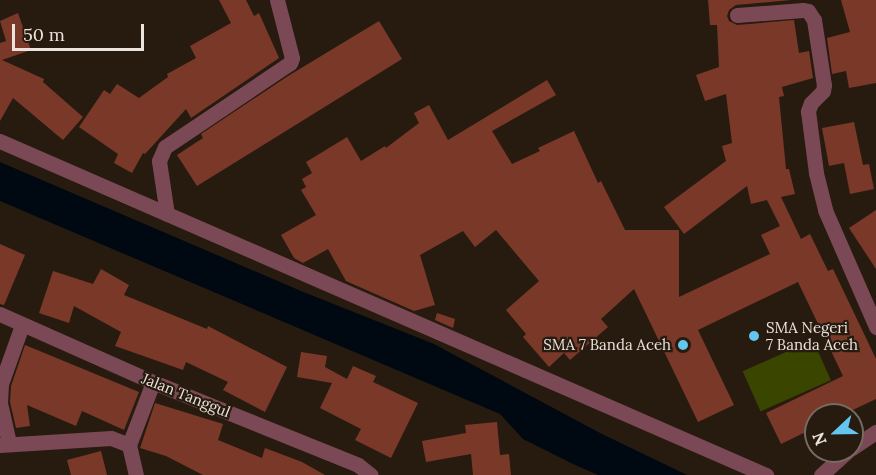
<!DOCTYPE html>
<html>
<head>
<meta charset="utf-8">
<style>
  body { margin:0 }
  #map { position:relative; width:876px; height:475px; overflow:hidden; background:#271b10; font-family:Lora,serif }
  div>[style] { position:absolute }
  .green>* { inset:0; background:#3a4500; transform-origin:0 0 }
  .water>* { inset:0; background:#000812 }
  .building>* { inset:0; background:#7a3828 }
  .minor>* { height:15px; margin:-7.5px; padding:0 7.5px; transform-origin:7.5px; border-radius:7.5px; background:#7b4955 }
  .dots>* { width:16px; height:16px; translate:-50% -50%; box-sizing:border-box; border:3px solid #271b10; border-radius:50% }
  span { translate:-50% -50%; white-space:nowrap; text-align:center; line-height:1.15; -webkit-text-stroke:4.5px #271b10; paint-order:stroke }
  .poi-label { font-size:15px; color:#ece3dc }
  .left { translate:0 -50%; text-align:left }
  .right { translate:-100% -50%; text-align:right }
  .street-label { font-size:15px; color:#ece3dc }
  .north { position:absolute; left:804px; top:403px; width:60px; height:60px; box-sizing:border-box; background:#271b10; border:2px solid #766b62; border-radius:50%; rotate:248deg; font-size:16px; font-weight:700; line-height:24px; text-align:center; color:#ece3dc }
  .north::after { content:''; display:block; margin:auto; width:21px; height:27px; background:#64c5ee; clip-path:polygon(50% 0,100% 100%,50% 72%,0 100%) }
  .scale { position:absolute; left:12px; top:24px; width:132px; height:27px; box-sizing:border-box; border:3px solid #ece3dc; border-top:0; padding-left:8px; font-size:18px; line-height:21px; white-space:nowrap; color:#ece3dc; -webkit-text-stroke:4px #271b10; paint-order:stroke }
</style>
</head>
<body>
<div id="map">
  <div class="green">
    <div style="left:813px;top:340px;width:44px;height:77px;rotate:66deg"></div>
  </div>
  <div class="water">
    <div style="clip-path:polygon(0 162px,301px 291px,434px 344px,602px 434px,687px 475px,598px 475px,573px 464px,523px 439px,500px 414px,0 201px)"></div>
  </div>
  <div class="building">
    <div style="clip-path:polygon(219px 0,246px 0,254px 16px,259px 13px,279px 58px,191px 118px,186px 109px,145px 154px,143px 153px,132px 173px,114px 163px,118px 154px,79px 127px,104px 90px,110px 94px,117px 84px,139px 98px,168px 77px,167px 74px,196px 58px,190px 46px,231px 23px)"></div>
    <div style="clip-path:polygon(708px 0,791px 0,736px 5px,729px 10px,727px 16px,729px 21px,737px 25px,794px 20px,799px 53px,809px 51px,813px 78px,782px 87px,784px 96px,779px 97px,786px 169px,789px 169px,795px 194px,781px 197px,801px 239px,810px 234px,828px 271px,833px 269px,876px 359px,876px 399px,842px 415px,816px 415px,816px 427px,781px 444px,766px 413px,843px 376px,798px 282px,698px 330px,734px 405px,698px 422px,634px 289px,601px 319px,608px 327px,570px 360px,564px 353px,549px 367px,523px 337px,526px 334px,506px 310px,539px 281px,496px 230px,475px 247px,463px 231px,420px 255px,435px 305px,414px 311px,346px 281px,328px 249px,303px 263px,294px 258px,281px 235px,316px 215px,301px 190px,306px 187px,302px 179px,312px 173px,306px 162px,347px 137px,361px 161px,385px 146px,386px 148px,419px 123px,414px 113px,429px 105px,448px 140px,547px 80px,556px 95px,492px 131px,512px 164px,540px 151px,538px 148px,574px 131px,598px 183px,601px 181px,625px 230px,679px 230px,679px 297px,770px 254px,761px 235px,780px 226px,767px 200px,751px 204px,747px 186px,684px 234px,664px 207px,726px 161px,722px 146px,732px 143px,726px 94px,705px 101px,696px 75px,719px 67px,717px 25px,710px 25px)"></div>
    <div style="clip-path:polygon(841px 0,876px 0,876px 83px,849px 88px,846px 71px,832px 74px,827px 38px,850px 32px)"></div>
    <div style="clip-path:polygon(18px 13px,31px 50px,2px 60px,44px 79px,43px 82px,83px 117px,63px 140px,13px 98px,0 121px,0 43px,6px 41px,0 21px)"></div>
    <div style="clip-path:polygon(379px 21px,402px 59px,197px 186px,177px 155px,203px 138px,201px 134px,288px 76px)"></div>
    <div style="clip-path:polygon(854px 122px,863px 165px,869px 164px,874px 189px,850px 194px,844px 163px,829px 166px,822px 128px)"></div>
    <div style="clip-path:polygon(876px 210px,876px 269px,849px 228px)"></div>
    <div style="clip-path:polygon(0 244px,25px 255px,4px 305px,0 304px)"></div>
    <div style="clip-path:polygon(101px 269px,129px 285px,124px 295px,207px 329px,208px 326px,287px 367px,265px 412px,223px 390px,228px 382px,186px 362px,183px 370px,115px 346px,121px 332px,74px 306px,69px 323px,39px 313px,53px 271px,93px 284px)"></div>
    <div style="clip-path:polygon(437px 313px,455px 319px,453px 328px,435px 320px)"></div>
    <div style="clip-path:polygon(25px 345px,139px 392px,124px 430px,82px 411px,76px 426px,27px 405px,30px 426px,16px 428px,10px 402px,11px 386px)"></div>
    <div style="clip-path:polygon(301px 352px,327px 356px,325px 367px,347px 379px,353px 366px,376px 376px,373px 382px,418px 403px,391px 458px,355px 440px,361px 429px,320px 408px,332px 383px,297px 377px)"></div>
    <div style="clip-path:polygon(155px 403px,223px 424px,218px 440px,262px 458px,265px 448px,302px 462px,325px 475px,203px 475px,166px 456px,140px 448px)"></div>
    <div style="clip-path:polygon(497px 422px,500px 455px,509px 454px,511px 475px,473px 475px,471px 454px,426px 462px,422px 441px,466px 433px,465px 425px)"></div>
    <div style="clip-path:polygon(101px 451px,107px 475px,71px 475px,67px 460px)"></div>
  </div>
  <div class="minor">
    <div style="left:737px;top:15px;width:66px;rotate:-4.3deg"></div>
    <div style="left:803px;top:10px;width:5px;rotate:11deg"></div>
    <div style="left:808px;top:11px;width:11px;rotate:56deg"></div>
    <div style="left:814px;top:20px;width:66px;rotate:81.3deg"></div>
    <div style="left:824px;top:85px;width:6px;rotate:99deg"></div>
    <div style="left:823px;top:91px;width:17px;rotate:135deg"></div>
    <div style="left:811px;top:103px;width:9px;rotate:111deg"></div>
    <div style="left:808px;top:111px;width:63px;rotate:82.6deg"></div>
    <div style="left:816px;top:173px;width:38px;rotate:76deg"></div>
    <div style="left:825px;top:210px;width:128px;rotate:66.4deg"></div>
    <div style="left:0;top:141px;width:836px;rotate:23.56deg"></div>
    <div style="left:167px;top:214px;width:54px;rotate:-98.6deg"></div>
    <div style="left:159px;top:161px;width:15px;rotate:-67deg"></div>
    <div style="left:165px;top:147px;width:151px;rotate:-33.9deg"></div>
    <div style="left:290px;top:63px;width:5px;rotate:-68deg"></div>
    <div style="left:292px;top:58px;width:60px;rotate:-104.5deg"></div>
    <div style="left:0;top:314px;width:167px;rotate:24deg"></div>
    <div style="left:153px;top:382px;width:221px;rotate:22deg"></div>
    <div style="left:358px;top:465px;width:16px;rotate:38deg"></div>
    <div style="left:9px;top:443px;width:41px;rotate:-102.7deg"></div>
    <div style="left:0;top:403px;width:19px;rotate:-87deg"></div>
    <div style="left:1px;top:384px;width:63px;rotate:-70.4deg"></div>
    <div style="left:0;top:445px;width:111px;rotate:-3.6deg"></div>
    <div style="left:111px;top:438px;width:19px;rotate:21deg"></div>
    <div style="left:129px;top:445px;width:31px;rotate:77deg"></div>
    <div style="left:129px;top:445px;width:67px;rotate:-69.1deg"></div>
    <div style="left:852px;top:448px;width:29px;rotate:-34deg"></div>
    <div style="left:821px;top:475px;width:36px;rotate:-42deg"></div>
  </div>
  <div class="dots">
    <div style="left:754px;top:336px;background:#64c5ee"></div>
    <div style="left:683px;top:345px;background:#64c5ee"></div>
  </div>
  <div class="poi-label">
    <span class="left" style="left:766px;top:336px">SMA Negeri<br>7 Banda Aceh</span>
    <span class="right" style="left:671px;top:345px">SMA 7 Banda Aceh</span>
  </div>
  <div class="street-label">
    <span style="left:186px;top:395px;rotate:22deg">Jalan Tanggul</span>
  </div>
  <div class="north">N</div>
  <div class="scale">50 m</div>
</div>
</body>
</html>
